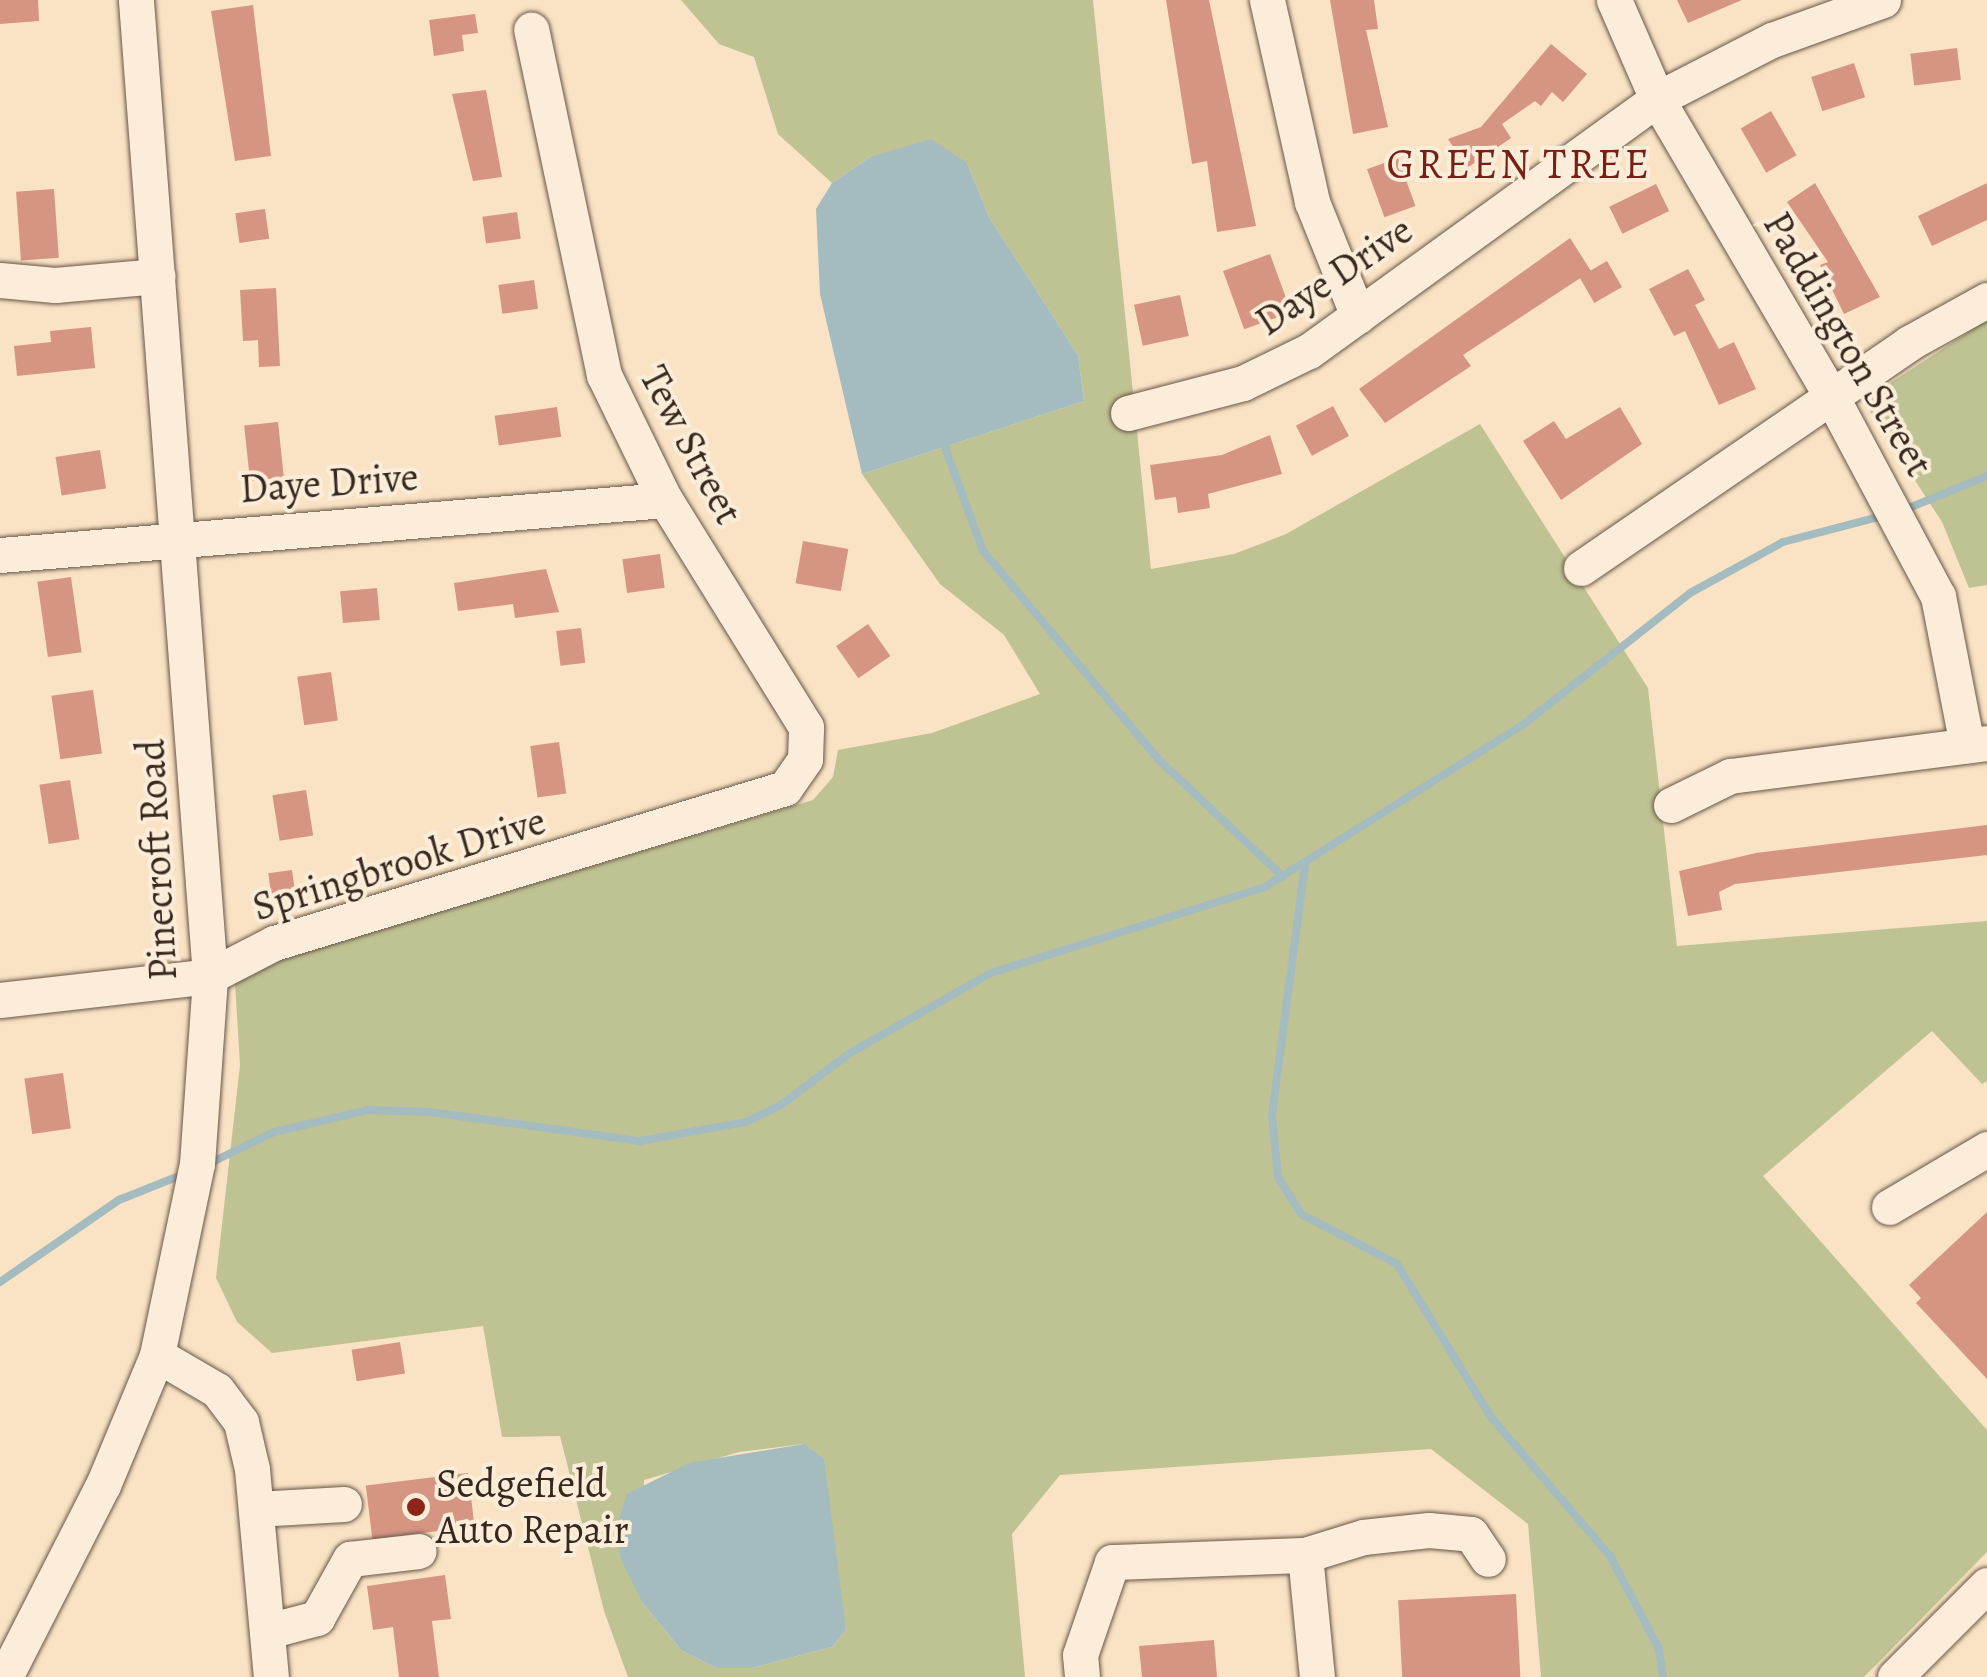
<!DOCTYPE html>
<html>
<head>
<meta charset="utf-8">
<style>
  body { margin:0 }
  #map { position:relative; width:1987px; height:1677px; overflow:hidden; background:#f9e3c4; font-family:Alegreya,serif }
  div>[style] { position:absolute }
  .green>* { inset:0; background:#bfc393 }
  .water>* { inset:0; background:#a4bbc0 }
  .stream>* { height:8px; margin:-4px; padding:0 4px; transform-origin:4px; border-radius:4px; background:#a4bbc0 }
  .building>* { inset:0; background:#d69583; transform-origin:0 0 }
  .roads { filter:drop-shadow(0 0 2px #685648) drop-shadow(0 0 2px #685648) }
  .minor>* { height:35px; margin:-17.5px; padding:0 17.5px; transform-origin:17.5px; border-radius:17.5px; background:#fbedd9 }
  .dots>* { width:28px; height:28px; translate:-50% -50%; box-sizing:border-box; border:5px solid #fbedd9; border-radius:50% }
  span { translate:-50% -50%; white-space:nowrap; text-align:center; line-height:1.15; -webkit-text-stroke:8px #fbedd9; paint-order:stroke }
  .street-label { font-size:40px; color:#38271e }
  .poi-label { font-size:40px; color:#38271e }
  .left { translate:0 -50%; text-align:left }
  .neighbourhood-label { font-size:42px; color:#7a1f14; letter-spacing:2.5px }
</style>
</head>
<body>
<div id="map">
  <div class="green">
    <div style="clip-path:polygon(evenodd,681px 0,1093px 0,1151px 569px,1234px 554px,1286px 534px,1480px 424px,1648px 688px,1677px 946px,1987px 921px,1987px 1081px,1982px 1084px,1932px 1031px,1763px 1176px,1987px 1430px,1987px 1552px,1864px 1677px,1541px 1677px,1528px 1524px,1431px 1449px,1060px 1475px,1012px 1534px,1025px 1677px,628px 1677px,604px 1611px,560px 1436px,502px 1437px,483px 1326px,272px 1353px,237px 1322px,216px 1278px,240px 1065px,235px 983px,276px 961px,813px 800px,833px 777px,838px 750px,932px 733px,1040px 694px,1004px 635px,940px 584px,862px 474px,1084px 401px,1078px 355px,989px 217px,967px 163px,870px 157px,832px 183px,778px 134px,754px 57px,719px 44px,681px 0,804px 1444px,846px 1630px,832px 1647px,751px 1668px,716px 1668px,681px 1650px,642px 1602px,644px 1480px,739px 1452px,804px 1444px)"></div>
    <div style="clip-path:polygon(1987px 320px,1987px 585px,1969px 588px,1942px 522px,1870px 411px,1869px 397px)"></div>
  </div>
  <div class="water">
    <div style="clip-path:polygon(931px 139px,967px 163px,989px 217px,1078px 355px,1084px 401px,862px 474px,820px 294px,816px 209px,832px 183px,870px 157px)"></div>
    <div style="clip-path:polygon(804px 1444px,824px 1459px,846px 1630px,832px 1647px,751px 1668px,716px 1668px,681px 1650px,642px 1602px,621px 1560px,616px 1528px,627px 1494px,689px 1463px)"></div>
  </div>
  <div class="stream">
    <div style="left:942px;top:439px;width:119px;rotate:69.9deg"></div>
    <div style="left:983px;top:551px;width:272px;rotate:49.9deg"></div>
    <div style="left:1158px;top:759px;width:172px;rotate:43.3deg"></div>
    <div style="left:1904px;top:510px;width:90px;rotate:-22.3deg"></div>
    <div style="left:1305px;top:864px;width:254px;rotate:97.5deg"></div>
    <div style="left:1272px;top:1116px;width:61px;rotate:84.4deg"></div>
    <div style="left:1278px;top:1177px;width:44px;rotate:58.1deg"></div>
    <div style="left:1301px;top:1214px;width:108px;rotate:27.5deg"></div>
    <div style="left:1397px;top:1264px;width:178px;rotate:58.5deg"></div>
    <div style="left:1490px;top:1416px;width:184px;rotate:49.4deg"></div>
    <div style="left:1610px;top:1556px;width:105px;rotate:62.2deg"></div>
    <div style="left:1659px;top:1649px;width:28px;rotate:82deg"></div>
    <div style="left:206px;top:1165px;width:76px;rotate:-25.9deg"></div>
    <div style="left:274px;top:1132px;width:97px;rotate:-13.2deg"></div>
    <div style="left:368px;top:1110px;width:62px;rotate:1.8deg"></div>
    <div style="left:430px;top:1112px;width:212px;rotate:7.9deg"></div>
    <div style="left:640px;top:1141px;width:108px;rotate:-10.2deg"></div>
    <div style="left:746px;top:1122px;width:39px;rotate:-26deg"></div>
    <div style="left:781px;top:1105px;width:86px;rotate:-37deg"></div>
    <div style="left:850px;top:1053px;width:162px;rotate:-29.6deg"></div>
    <div style="left:991px;top:973px;width:285px;rotate:-17.4deg"></div>
    <div style="left:1263px;top:888px;width:303px;rotate:-32.1deg"></div>
    <div style="left:1520px;top:727px;width:216px;rotate:-38.2deg"></div>
    <div style="left:1690px;top:593px;width:106px;rotate:-28.7deg"></div>
    <div style="left:1783px;top:542px;width:106px;rotate:-14.7deg"></div>
    <div style="left:0;top:1282px;width:145px;rotate:-34.6deg"></div>
    <div style="left:119px;top:1200px;width:70px;rotate:-21.8deg"></div>
  </div>
  <div class="building">
    <div style="clip-path:polygon(0 0,38px 0,39px 21px,0 24px)"></div>
    <div style="clip-path:polygon(1166px 0,1209px 0,1256px 226px,1217px 232px,1207px 161px,1192px 164px)"></div>
    <div style="clip-path:polygon(1330px 0,1374px 0,1378px 29px,1366px 30px,1388px 127px,1353px 134px)"></div>
    <div style="clip-path:polygon(1677px 0,1742px 0,1688px 23px)"></div>
    <div style="clip-path:polygon(253px 5px,271px 156px,235px 161px,211px 11px)"></div>
    <div style="clip-path:polygon(475px 14px,478px 33px,462px 35px,464px 51px,434px 56px,429px 20px)"></div>
    <div style="clip-path:polygon(1551px 44px,1587px 74px,1563px 102px,1552px 92px,1541px 106px,1535px 101px,1502px 124px,1511px 138px,1467px 168px,1448px 139px,1481px 127px)"></div>
    <div style="left:1957px;top:48px;width:32px;height:47px;rotate:83deg"></div>
    <div style="left:1854px;top:63px;width:36px;height:45px;rotate:72deg"></div>
    <div style="clip-path:polygon(486px 90px,502px 177px,473px 181px,452px 94px)"></div>
    <div style="left:1771px;top:111px;width:51px;height:35px;rotate:60deg"></div>
    <div style="left:1398px;top:158px;width:51px;height:33px;rotate:70deg"></div>
    <div style="clip-path:polygon(1815px 183px,1880px 297px,1844px 314px,1820px 265px,1828px 262px,1787px 202px)"></div>
    <div style="clip-path:polygon(1987px 183px,1987px 220px,1932px 246px,1918px 216px)"></div>
    <div style="left:1656px;top:184px;width:30px;height:52px;rotate:64deg"></div>
    <div style="left:54px;top:189px;width:69px;height:38px;rotate:86deg"></div>
    <div style="left:265px;top:209px;width:30px;height:30px;rotate:82deg"></div>
    <div style="left:517px;top:212px;width:27px;height:35px;rotate:82deg"></div>
    <div style="clip-path:polygon(1570px 238px,1591px 271px,1463px 355px,1471px 366px,1385px 423px,1359px 389px)"></div>
    <div style="left:1270px;top:254px;width:62px;height:50px;rotate:70deg"></div>
    <div style="left:1607px;top:261px;width:30px;height:32px;rotate:60deg"></div>
    <div style="clip-path:polygon(1688px 269px,1705px 300px,1695px 305px,1719px 349px,1734px 342px,1756px 389px,1719px 405px,1685px 331px,1674px 336px,1649px 289px)"></div>
    <div style="left:534px;top:280px;width:29px;height:36px;rotate:82deg"></div>
    <div style="clip-path:polygon(276px 288px,280px 366px,259px 367px,258px 340px,243px 341px,240px 290px)"></div>
    <div style="left:1180px;top:295px;width:42px;height:47px;rotate:78deg"></div>
    <div style="clip-path:polygon(91px 327px,95px 368px,17px 376px,14px 346px,51px 342px,50px 331px)"></div>
    <div style="left:1333px;top:406px;width:34px;height:42px;rotate:62deg"></div>
    <div style="left:557px;top:407px;width:30px;height:63px;rotate:82deg"></div>
    <div style="clip-path:polygon(1620px 407px,1642px 444px,1561px 500px,1523px 441px,1554px 421px,1566px 439px)"></div>
    <div style="left:278px;top:422px;width:56px;height:34px;rotate:84deg"></div>
    <div style="clip-path:polygon(1270px 435px,1282px 474px,1208px 494px,1210px 508px,1178px 513px,1176px 497px,1155px 500px,1150px 465px,1222px 455px)"></div>
    <div style="left:100px;top:450px;width:39px;height:45px;rotate:81deg"></div>
    <div style="left:803px;top:541px;width:46px;height:43px;rotate:10deg"></div>
    <div style="left:660px;top:554px;width:34px;height:38px;rotate:82deg"></div>
    <div style="clip-path:polygon(546px 569px,559px 612px,515px 618px,513px 604px,458px 611px,454px 583px)"></div>
    <div style="left:71px;top:577px;width:76px;height:34px;rotate:82deg"></div>
    <div style="left:377px;top:588px;width:32px;height:37px;rotate:85deg"></div>
    <div style="left:868px;top:624px;width:39px;height:39px;rotate:55deg"></div>
    <div style="left:581px;top:628px;width:35px;height:25px;rotate:83deg"></div>
    <div style="left:331px;top:672px;width:49px;height:34px;rotate:82deg"></div>
    <div style="left:93px;top:690px;width:64px;height:42px;rotate:82deg"></div>
    <div style="left:559px;top:742px;width:52px;height:29px;rotate:82deg"></div>
    <div style="left:70px;top:780px;width:60px;height:31px;rotate:81deg"></div>
    <div style="left:306px;top:790px;width:46px;height:34px;rotate:81deg"></div>
    <div style="clip-path:polygon(1987px 825px,1987px 855px,1735px 884px,1719px 892px,1722px 910px,1688px 916px,1679px 871px,1756px 853px)"></div>
    <div style="left:292px;top:870px;width:28px;height:24px;rotate:82deg"></div>
    <div style="left:63px;top:1073px;width:56px;height:39px;rotate:82deg"></div>
    <div style="clip-path:polygon(1987px 1212px,1987px 1379px,1916px 1303px,1921px 1298px,1909px 1285px)"></div>
    <div style="left:400px;top:1342px;width:32px;height:49px;rotate:81deg"></div>
    <div style="left:468px;top:1473px;width:54px;height:103px;rotate:83deg"></div>
    <div style="clip-path:polygon(445px 1575px,451px 1619px,432px 1621px,439px 1677px,399px 1677px,393px 1627px,373px 1630px,367px 1586px)"></div>
    <div style="left:1516px;top:1594px;width:83px;height:118px;rotate:87deg"></div>
    <div style="clip-path:polygon(1214px 1640px,1217px 1677px,1142px 1677px,1139px 1646px)"></div>
  </div>
  <div class="roads">
    <div class="minor">
      <div style="left:1267px;top:0;width:207px;rotate:77.4deg"></div>
      <div style="left:1312px;top:202px;width:123px;rotate:68deg"></div>
      <div style="left:1614px;top:0;width:108px;rotate:66.5deg"></div>
      <div style="left:1657px;top:99px;width:344px;rotate:59.6deg"></div>
      <div style="left:1831px;top:396px;width:227px;rotate:61.9deg"></div>
      <div style="left:1938px;top:596px;width:152px;rotate:79deg"></div>
      <div style="left:0;top:280px;width:55px;rotate:5.2deg"></div>
      <div style="left:55px;top:285px;width:103px;rotate:-5deg"></div>
      <div style="left:1128px;top:413px;width:119px;rotate:-14.6deg"></div>
      <div style="left:1243px;top:383px;width:73px;rotate:-25.9deg"></div>
      <div style="left:1309px;top:351px;width:430px;rotate:-35.9deg"></div>
      <div style="left:1657px;top:99px;width:129px;rotate:-27.2deg"></div>
      <div style="left:1772px;top:40px;width:118px;rotate:-19.8deg"></div>
      <div style="left:0;top:555px;width:667px;rotate:-4.73deg"></div>
      <div style="left:1581px;top:568px;width:398px;rotate:-34.4deg"></div>
      <div style="left:1909px;top:343px;width:89px;rotate:-28.9deg"></div>
      <div style="left:1671px;top:805px;width:66px;rotate:-26.2deg"></div>
      <div style="left:1730px;top:776px;width:258px;rotate:-7.3deg"></div>
      <div style="left:0;top:1000px;width:211px;rotate:-6.5deg"></div>
      <div style="left:210px;top:976px;width:72px;rotate:-27.3deg"></div>
      <div style="left:274px;top:943px;width:534px;rotate:-16.87deg"></div>
      <div style="left:785px;top:788px;width:35px;rotate:-55deg"></div>
      <div style="left:805px;top:759px;width:32px;rotate:-88deg"></div>
      <div style="left:806px;top:727px;width:267px;rotate:-121.8deg"></div>
      <div style="left:665px;top:500px;width:139px;rotate:-116deg"></div>
      <div style="left:604px;top:375px;width:353px;rotate:-101.9deg"></div>
      <div style="left:1889px;top:1207px;width:114px;rotate:-30.6deg"></div>
      <div style="left:157px;top:1355px;width:69px;rotate:30.3deg"></div>
      <div style="left:217px;top:1390px;width:40px;rotate:53deg"></div>
      <div style="left:241px;top:1422px;width:48px;rotate:76.8deg"></div>
      <div style="left:252px;top:1469px;width:209px;rotate:84.8deg"></div>
      <div style="left:256px;top:1509px;width:88px;rotate:-3.3deg"></div>
      <div style="left:1305px;top:1555px;width:61px;rotate:-17.2deg"></div>
      <div style="left:1363px;top:1537px;width:66px;rotate:-6.1deg"></div>
      <div style="left:1429px;top:1530px;width:42px;rotate:5.4deg"></div>
      <div style="left:1471px;top:1534px;width:30px;rotate:56deg"></div>
      <div style="left:268px;top:1631px;width:51px;rotate:-14.9deg"></div>
      <div style="left:317px;top:1618px;width:68px;rotate:-60.8deg"></div>
      <div style="left:350px;top:1559px;width:69px;rotate:-6.6deg"></div>
      <div style="left:5px;top:1677px;width:216px;rotate:-63deg"></div>
      <div style="left:103px;top:1485px;width:141px;rotate:-67.4deg"></div>
      <div style="left:157px;top:1355px;width:195px;rotate:-78.2deg"></div>
      <div style="left:197px;top:1164px;width:188px;rotate:-86deg"></div>
      <div style="left:210px;top:976px;width:979px;rotate:-94.34deg"></div>
      <div style="left:1082px;top:1677px;width:22px;rotate:-95deg"></div>
      <div style="left:1080px;top:1655px;width:98px;rotate:-71deg"></div>
      <div style="left:1112px;top:1562px;width:193px;rotate:-2.1deg"></div>
      <div style="left:1305px;top:1555px;width:123px;rotate:84.4deg"></div>
      <div style="left:1895px;top:1677px;width:130px;rotate:-45deg"></div>
    </div>
  </div>
  <div class="dots">
    <div style="left:416px;top:1507px;background:#8f2418"></div>
  </div>
  <div class="street-label">
    <span style="left:1334px;top:276px;rotate:-34deg">Daye Drive</span>
    <span style="left:1848px;top:344px;rotate:60deg">Paddington Street</span>
    <span style="left:691px;top:445px;rotate:62deg">Tew Street</span>
    <span style="left:329px;top:483px;rotate:-4deg">Daye Drive</span>
    <span style="left:157px;top:860px;rotate:-93deg">Pinecroft Road</span>
    <span style="left:399px;top:864px;rotate:-17deg">Springbrook Drive</span>
  </div>
  <div class="poi-label">
    <span class="left" style="left:436px;top:1507px">Sedgefield<br>Auto Repair</span>
  </div>
  <div class="neighbourhood-label">
    <span style="left:1519px;top:164px">GREEN TREE</span>
  </div>
</div>
</body>
</html>
